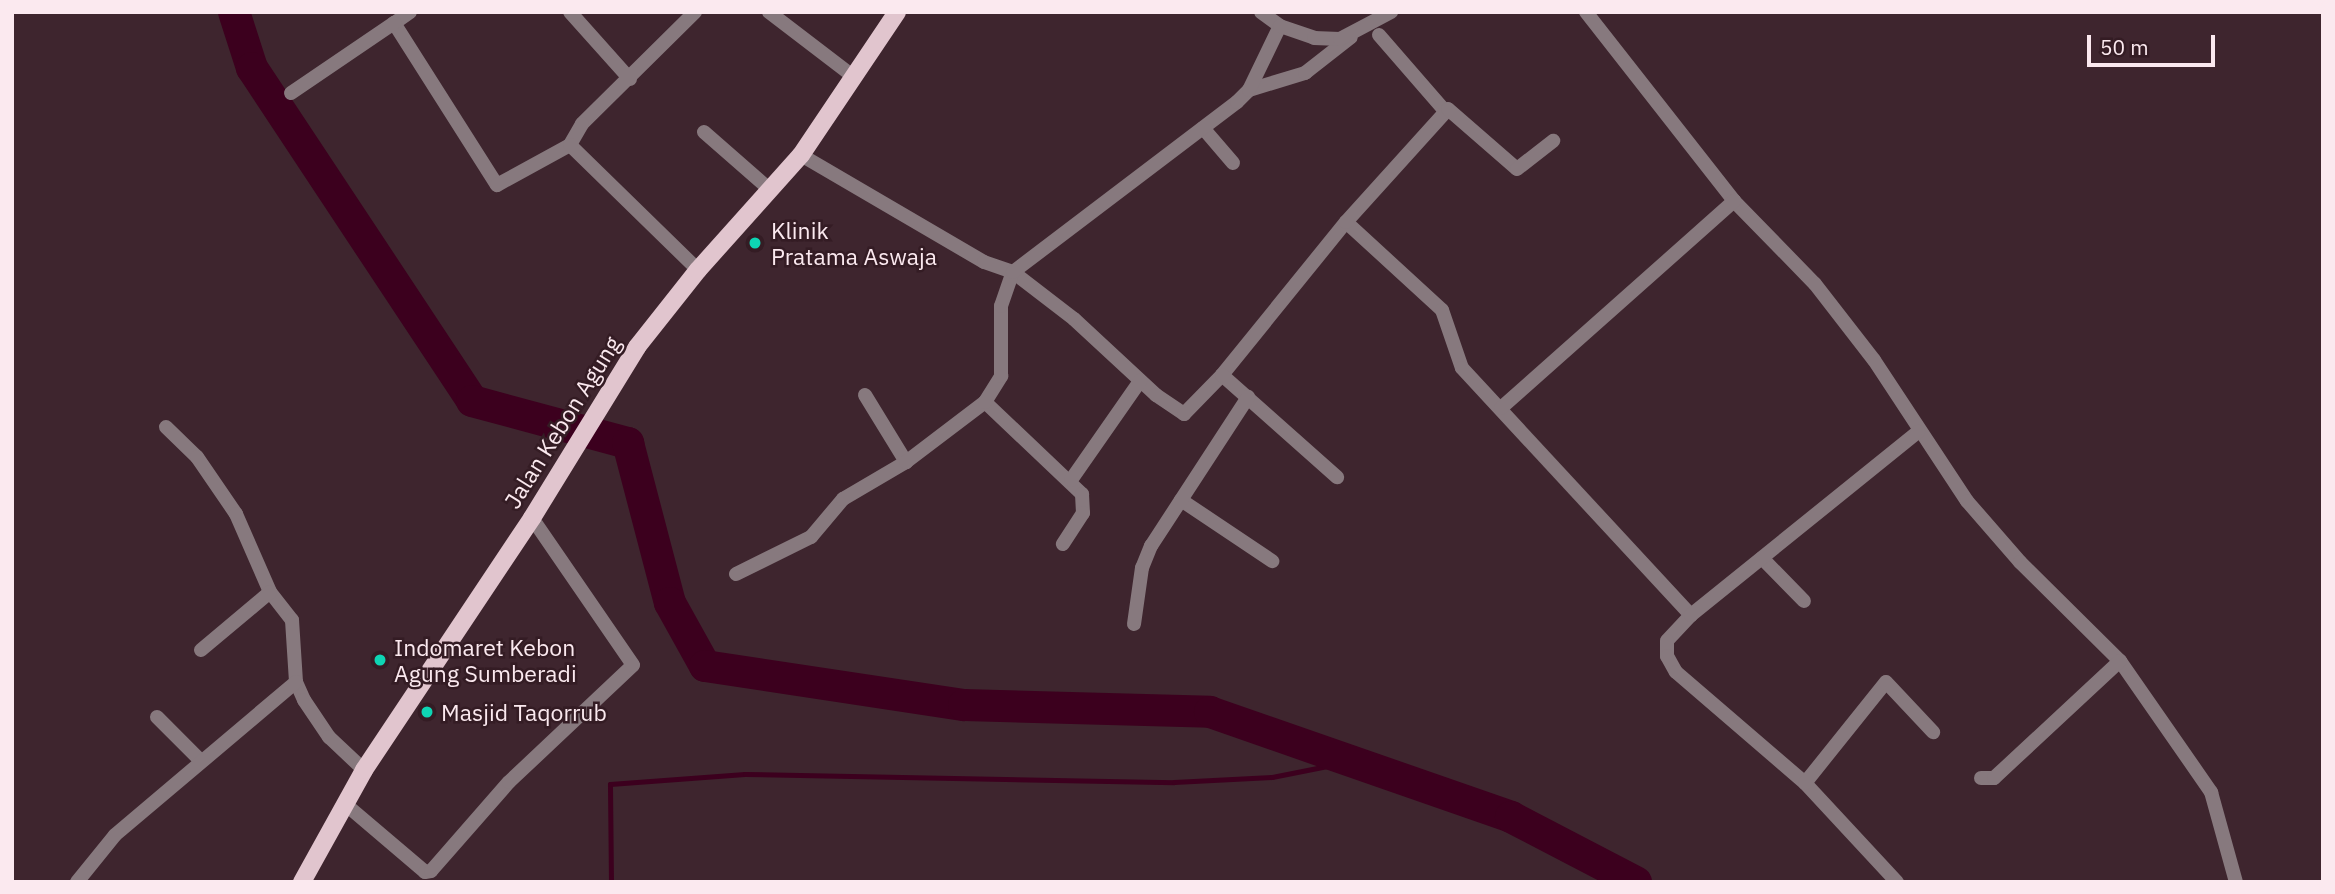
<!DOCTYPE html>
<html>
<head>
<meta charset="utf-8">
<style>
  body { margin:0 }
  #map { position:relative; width:2335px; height:894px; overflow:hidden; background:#3e252e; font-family:"IBM Plex Sans",sans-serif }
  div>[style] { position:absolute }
  .stream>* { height:5px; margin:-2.5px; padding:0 2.5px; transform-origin:2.5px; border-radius:2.5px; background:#3c001e }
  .river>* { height:32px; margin:-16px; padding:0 16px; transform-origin:16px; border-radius:16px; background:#3c001e }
  .minor>* { height:14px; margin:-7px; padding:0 7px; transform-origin:7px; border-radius:7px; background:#87797e }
  .primary>* { height:18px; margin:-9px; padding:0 9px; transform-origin:9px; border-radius:9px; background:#e1c5ce }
  .dots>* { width:19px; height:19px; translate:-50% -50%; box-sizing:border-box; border:4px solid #341c24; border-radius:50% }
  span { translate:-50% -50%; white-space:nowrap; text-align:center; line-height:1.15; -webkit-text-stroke:5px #341c24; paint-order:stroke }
  .poi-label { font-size:23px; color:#fbe9ef }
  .left { translate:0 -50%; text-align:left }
  .street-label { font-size:23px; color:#fbe9ef }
  .frame { position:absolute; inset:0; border:14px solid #fbe9ef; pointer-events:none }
  .scale { position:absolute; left:2087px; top:35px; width:128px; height:32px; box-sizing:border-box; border:4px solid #fbe9ef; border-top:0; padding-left:9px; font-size:21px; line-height:24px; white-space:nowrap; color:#fbe9ef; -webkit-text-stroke:5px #341c24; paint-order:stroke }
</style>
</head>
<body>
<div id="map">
  <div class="stream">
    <div style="left:611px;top:882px;width:98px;rotate:-90.6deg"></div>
    <div style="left:610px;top:784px;width:135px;rotate:-4.2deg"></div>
    <div style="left:745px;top:774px;width:429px;rotate:1.1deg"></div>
    <div style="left:1174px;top:782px;width:98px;rotate:-2.9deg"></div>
    <div style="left:1272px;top:777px;width:82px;rotate:-11.3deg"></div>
  </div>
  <div class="river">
    <div style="left:234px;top:12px;width:59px;rotate:72.2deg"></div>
    <div style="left:252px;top:68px;width:399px;rotate:56.5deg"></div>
    <div style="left:472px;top:401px;width:162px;rotate:15.1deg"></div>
    <div style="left:628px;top:443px;width:165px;rotate:75.3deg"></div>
    <div style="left:670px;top:603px;width:72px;rotate:60.9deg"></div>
    <div style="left:705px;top:666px;width:262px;rotate:8.6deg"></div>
    <div style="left:964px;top:705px;width:246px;rotate:1.6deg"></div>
    <div style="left:1210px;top:712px;width:319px;rotate:19.2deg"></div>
    <div style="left:1511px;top:817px;width:141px;rotate:27.5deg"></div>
  </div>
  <div class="minor">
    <div style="left:410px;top:12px;width:19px;rotate:145deg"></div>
    <div style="left:394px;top:23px;width:192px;rotate:57.6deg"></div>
    <div style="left:497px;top:185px;width:83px;rotate:-28.7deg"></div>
    <div style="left:570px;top:12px;width:90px;rotate:48.2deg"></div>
    <div style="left:695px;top:12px;width:159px;rotate:135.3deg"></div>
    <div style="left:582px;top:124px;width:24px;rotate:120deg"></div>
    <div style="left:570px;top:145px;width:179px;rotate:44.3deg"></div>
    <div style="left:769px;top:12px;width:107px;rotate:37.4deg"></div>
    <div style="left:1261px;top:12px;width:24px;rotate:36deg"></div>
    <div style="left:1586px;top:12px;width:240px;rotate:51.9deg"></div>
    <div style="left:1734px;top:201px;width:116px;rotate:45.7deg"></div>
    <div style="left:1815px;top:284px;width:96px;rotate:52.2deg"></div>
    <div style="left:1874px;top:360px;width:169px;rotate:56.6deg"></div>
    <div style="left:1967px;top:501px;width:81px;rotate:49deg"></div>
    <div style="left:2020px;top:562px;width:141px;rotate:44.7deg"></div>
    <div style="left:2120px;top:661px;width:160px;rotate:55.2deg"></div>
    <div style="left:2211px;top:792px;width:93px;rotate:74.5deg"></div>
    <div style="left:1379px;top:35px;width:101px;rotate:49deg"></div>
    <div style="left:1249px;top:90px;width:59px;rotate:-16.9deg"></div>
    <div style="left:1305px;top:73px;width:58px;rotate:-38deg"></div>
    <div style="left:291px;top:93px;width:125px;rotate:-34.2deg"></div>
    <div style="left:1203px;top:128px;width:46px;rotate:49.4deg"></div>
    <div style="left:704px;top:132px;width:86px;rotate:41.2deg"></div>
    <div style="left:801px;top:155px;width:212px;rotate:30.3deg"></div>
    <div style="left:984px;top:262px;width:31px;rotate:19deg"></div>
    <div style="left:1013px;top:272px;width:77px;rotate:37.6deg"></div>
    <div style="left:1074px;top:319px;width:112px;rotate:42.8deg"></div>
    <div style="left:1156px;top:395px;width:34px;rotate:34deg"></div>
    <div style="left:1184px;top:414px;width:54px;rotate:-45.7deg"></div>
    <div style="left:1222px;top:375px;width:197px;rotate:-51deg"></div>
    <div style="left:1346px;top:222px;width:130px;rotate:42.5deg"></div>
    <div style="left:1442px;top:310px;width:61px;rotate:71deg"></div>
    <div style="left:1462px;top:368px;width:337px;rotate:47.2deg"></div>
    <div style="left:1691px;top:615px;width:35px;rotate:133deg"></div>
    <div style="left:1667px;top:641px;width:15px;rotate:90deg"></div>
    <div style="left:1667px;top:656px;width:18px;rotate:61deg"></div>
    <div style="left:1676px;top:672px;width:170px;rotate:40.7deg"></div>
    <div style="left:1805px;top:783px;width:135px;rotate:47.1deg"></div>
    <div style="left:1346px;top:222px;width:152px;rotate:-47.9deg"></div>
    <div style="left:1448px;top:109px;width:91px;rotate:41deg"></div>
    <div style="left:1517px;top:169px;width:46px;rotate:-37.9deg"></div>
    <div style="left:1222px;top:375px;width:154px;rotate:41.6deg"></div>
    <div style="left:865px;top:395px;width:79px;rotate:58.5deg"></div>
    <div style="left:985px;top:402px;width:134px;rotate:43.5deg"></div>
    <div style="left:1082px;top:494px;width:19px;rotate:87deg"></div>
    <div style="left:1083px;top:513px;width:37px;rotate:123deg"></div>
    <div style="left:1501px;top:408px;width:312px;rotate:-41.6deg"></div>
    <div style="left:166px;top:427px;width:43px;rotate:44.1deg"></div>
    <div style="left:197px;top:457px;width:69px;rotate:55.6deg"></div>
    <div style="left:236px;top:514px;width:85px;rotate:66.4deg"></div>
    <div style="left:270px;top:592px;width:36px;rotate:52deg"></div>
    <div style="left:292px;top:620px;width:62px;rotate:86.3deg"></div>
    <div style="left:296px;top:682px;width:20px;rotate:66deg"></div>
    <div style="left:304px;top:700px;width:45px;rotate:56deg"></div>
    <div style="left:329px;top:737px;width:48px;rotate:43.3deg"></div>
    <div style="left:1071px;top:480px;width:121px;rotate:-55.1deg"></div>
    <div style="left:1181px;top:500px;width:110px;rotate:33.8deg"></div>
    <div style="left:1762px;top:558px;width:60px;rotate:45.7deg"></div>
    <div style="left:736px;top:574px;width:84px;rotate:-26.3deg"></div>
    <div style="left:811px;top:537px;width:50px;rotate:-49.9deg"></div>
    <div style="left:843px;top:499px;width:73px;rotate:-30.4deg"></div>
    <div style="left:906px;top:462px;width:99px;rotate:-37.2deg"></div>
    <div style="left:985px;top:402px;width:31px;rotate:-58deg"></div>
    <div style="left:1001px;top:376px;width:70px;rotate:-90deg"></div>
    <div style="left:1001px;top:306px;width:36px;rotate:-71deg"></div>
    <div style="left:1013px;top:272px;width:281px;rotate:-37.2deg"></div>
    <div style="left:1237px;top:102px;width:17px;rotate:-45deg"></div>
    <div style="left:1249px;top:90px;width:71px;rotate:-64.2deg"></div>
    <div style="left:1280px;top:26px;width:36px;rotate:19deg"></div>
    <div style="left:1314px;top:38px;width:26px;rotate:2deg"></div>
    <div style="left:1340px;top:39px;width:58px;rotate:-27.9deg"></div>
    <div style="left:1691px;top:615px;width:292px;rotate:-38.9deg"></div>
    <div style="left:1134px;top:624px;width:57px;rotate:-81.9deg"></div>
    <div style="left:1142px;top:568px;width:24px;rotate:-68deg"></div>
    <div style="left:1151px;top:546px;width:178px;rotate:-56.9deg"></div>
    <div style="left:201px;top:650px;width:90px;rotate:-40deg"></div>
    <div style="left:157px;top:717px;width:62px;rotate:45deg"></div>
    <div style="left:1981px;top:778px;width:13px"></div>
    <div style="left:1994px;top:778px;width:172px;rotate:-42.9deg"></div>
    <div style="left:1805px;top:783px;width:129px;rotate:-51.3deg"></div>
    <div style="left:1886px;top:682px;width:69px;rotate:46.8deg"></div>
    <div style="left:344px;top:803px;width:106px;rotate:40.4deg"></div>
    <div style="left:425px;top:872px;width:6px;rotate:-9deg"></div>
    <div style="left:431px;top:871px;width:118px;rotate:-48.8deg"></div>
    <div style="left:509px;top:782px;width:170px;rotate:-43.3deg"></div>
    <div style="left:633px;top:665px;width:178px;rotate:-124.5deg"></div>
    <div style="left:77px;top:882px;width:60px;rotate:-51deg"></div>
    <div style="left:115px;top:835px;width:237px;rotate:-40.2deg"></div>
  </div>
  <div class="primary">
    <div style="left:302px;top:882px;width:128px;rotate:-61deg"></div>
    <div style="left:364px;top:770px;width:303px;rotate:-56.3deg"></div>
    <div style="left:532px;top:518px;width:201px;rotate:-58.4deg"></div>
    <div style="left:637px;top:347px;width:98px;rotate:-51.6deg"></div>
    <div style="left:698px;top:270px;width:154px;rotate:-48.2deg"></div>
    <div style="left:801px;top:155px;width:172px;rotate:-56.1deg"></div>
  </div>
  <div class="dots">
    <div style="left:755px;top:243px;background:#0ed5b4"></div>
    <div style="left:380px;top:660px;background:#0ed5b4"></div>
    <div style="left:427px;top:712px;background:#0ed5b4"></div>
  </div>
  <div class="poi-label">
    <span class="left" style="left:771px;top:243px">Klinik<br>Pratama Aswaja</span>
    <span class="left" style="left:394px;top:660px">Indomaret Kebon<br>Agung Sumberadi</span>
    <span class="left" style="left:441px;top:712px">Masjid Taqorrub</span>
  </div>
  <div class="street-label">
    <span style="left:562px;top:422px;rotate:-58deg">Jalan Kebon Agung</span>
  </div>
  <div class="frame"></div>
  <div class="scale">50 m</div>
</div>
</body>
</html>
